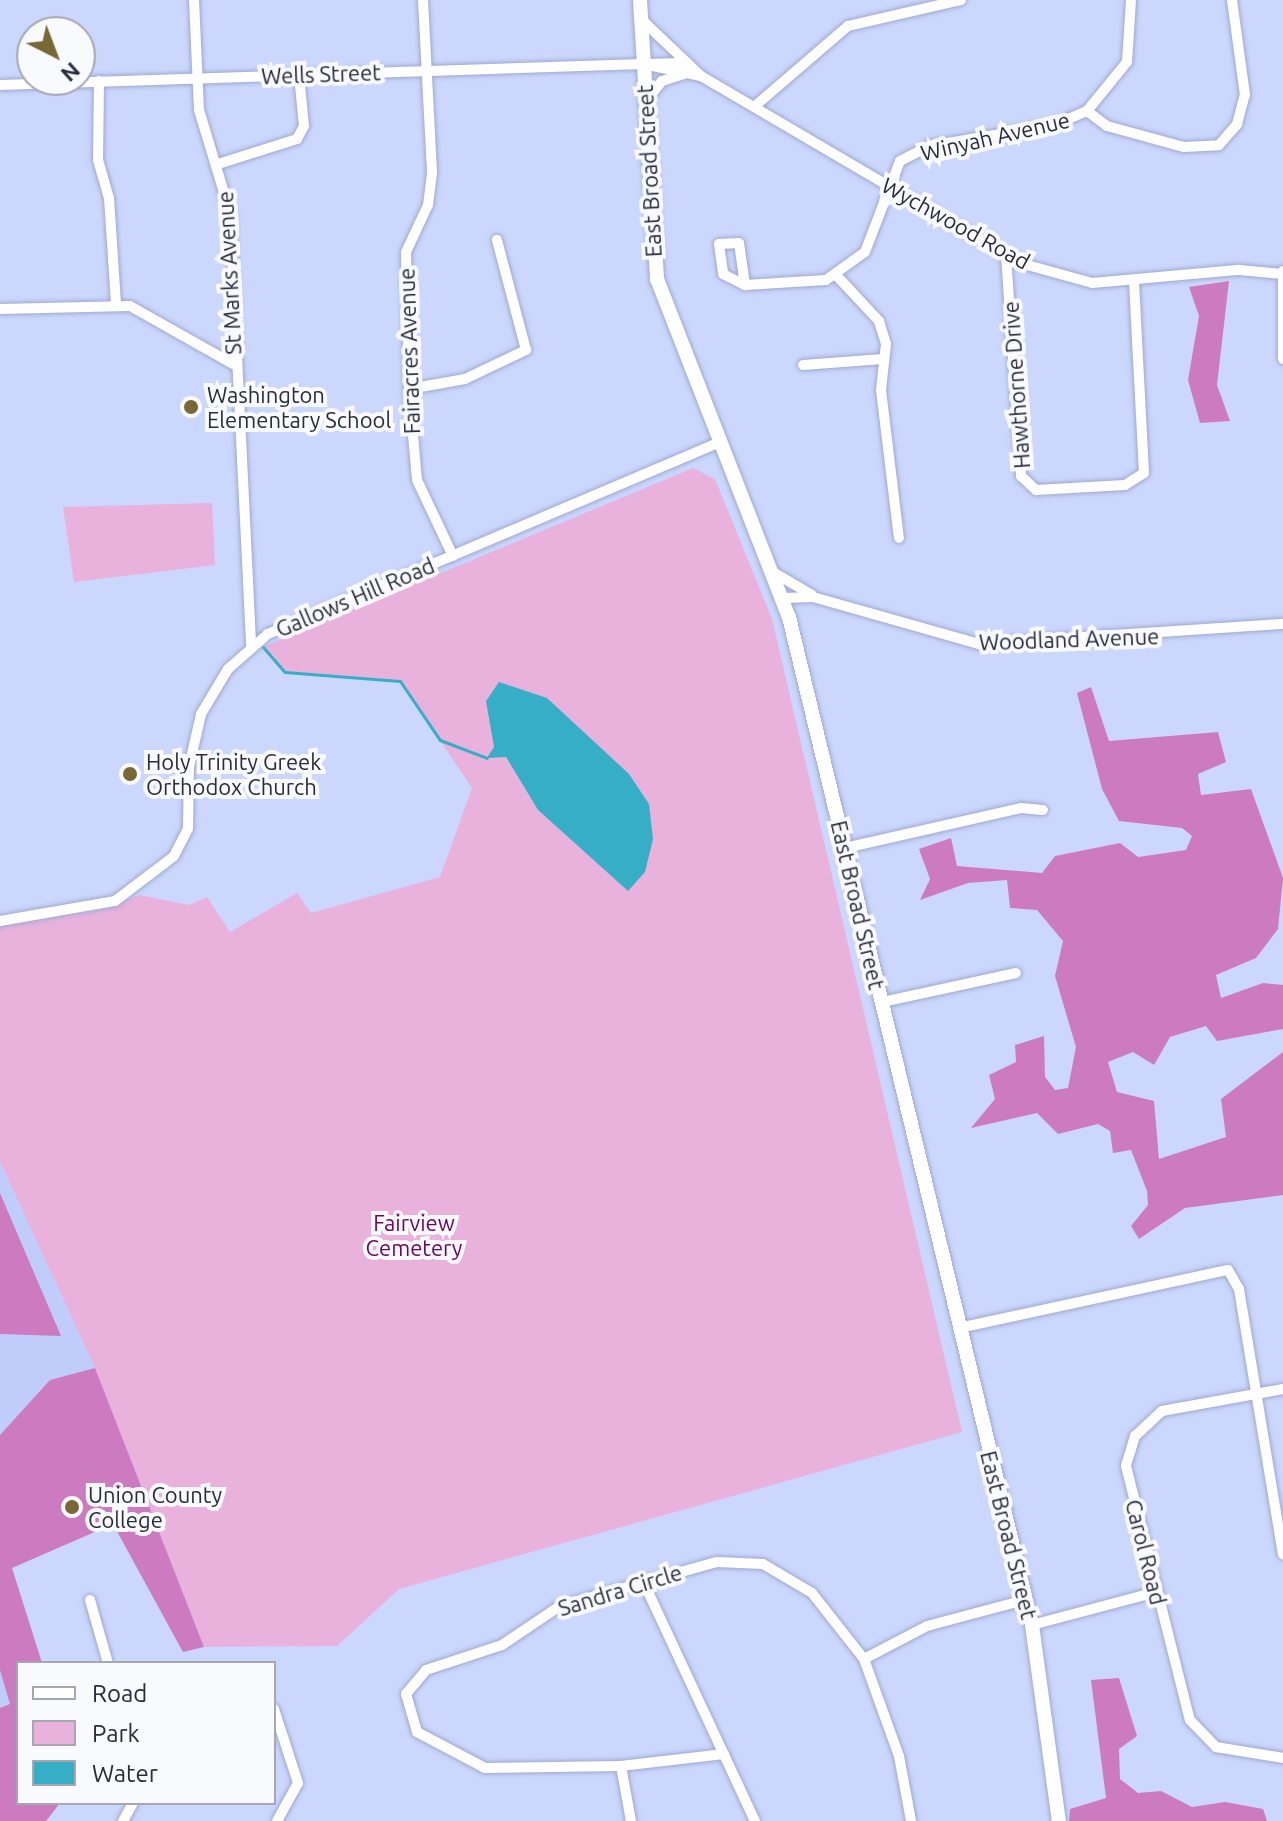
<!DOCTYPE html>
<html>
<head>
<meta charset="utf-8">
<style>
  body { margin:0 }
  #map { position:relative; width:1283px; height:1821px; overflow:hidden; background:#ccd7fe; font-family:Ubuntu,sans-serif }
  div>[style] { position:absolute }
  .built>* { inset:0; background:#c0ccfa }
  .green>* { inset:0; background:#e8b2dd }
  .forest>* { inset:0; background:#cd7bc0 }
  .water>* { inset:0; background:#36afc6 }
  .stream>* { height:3px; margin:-1.5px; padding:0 1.5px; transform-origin:1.5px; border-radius:1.5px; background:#36afc6 }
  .roads { filter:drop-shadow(0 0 2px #a0aacf) drop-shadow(0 0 2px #a0aacf) }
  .street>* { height:10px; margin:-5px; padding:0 5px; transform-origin:5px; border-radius:5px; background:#fff }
  .secondary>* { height:14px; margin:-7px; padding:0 7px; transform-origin:7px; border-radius:7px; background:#fff }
  .dots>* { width:22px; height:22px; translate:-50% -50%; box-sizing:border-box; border:4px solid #f8fafe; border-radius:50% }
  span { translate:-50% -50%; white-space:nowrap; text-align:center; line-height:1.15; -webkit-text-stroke:8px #f8fafe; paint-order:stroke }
  .street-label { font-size:22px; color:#282c3b }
  .poi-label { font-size:22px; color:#282c3b }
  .left { translate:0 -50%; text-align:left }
  .park-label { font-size:22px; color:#6e0264 }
  .legend { position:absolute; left:16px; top:1661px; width:260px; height:144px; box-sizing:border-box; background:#f8fafe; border:2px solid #a5a8b0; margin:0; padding:10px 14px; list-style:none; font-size:24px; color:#282c3b }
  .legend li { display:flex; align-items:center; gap:16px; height:40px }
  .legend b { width:40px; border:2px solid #a5a8b0 }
  .north { position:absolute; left:16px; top:16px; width:80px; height:80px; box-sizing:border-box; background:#f8fafe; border:2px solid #a5a8b0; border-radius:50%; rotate:138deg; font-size:22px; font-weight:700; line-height:32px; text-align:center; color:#282c3b }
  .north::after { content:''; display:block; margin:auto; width:28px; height:36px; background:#776836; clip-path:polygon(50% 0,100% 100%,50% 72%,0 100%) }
</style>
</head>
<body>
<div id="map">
  <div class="built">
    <div style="clip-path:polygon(0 1162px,95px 1368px,204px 1647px,183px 1652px,113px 1524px,12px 1568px,42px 1663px,18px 1663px,18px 1803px,0 1821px)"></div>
  </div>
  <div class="green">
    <div style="clip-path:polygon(evenodd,693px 468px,715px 479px,772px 619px,962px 1432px,399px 1589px,337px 1646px,204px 1647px,95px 1368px,0 1162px,0 926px,105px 909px,139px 895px,189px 905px,207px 897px,230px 932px,297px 893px,311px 913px,440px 877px,472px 788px,400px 681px,285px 672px,263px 647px,693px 468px,494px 747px,603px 754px,629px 774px,628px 891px,538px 810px,506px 757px,488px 757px,494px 747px)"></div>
    <div style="clip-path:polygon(212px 503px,215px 565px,74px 582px,63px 507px)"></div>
  </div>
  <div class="forest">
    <div style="clip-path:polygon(1229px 281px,1217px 385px,1230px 421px,1200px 423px,1188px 380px,1199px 316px,1189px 287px)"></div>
    <div style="clip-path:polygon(1091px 687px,1109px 741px,1218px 732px,1226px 762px,1198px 774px,1201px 795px,1251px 789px,1283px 878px,1278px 929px,1256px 958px,1216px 975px,1221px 998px,1263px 983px,1283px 985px,1283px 1029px,1217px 1041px,1206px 1026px,1170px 1037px,1154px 1065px,1133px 1052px,1108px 1062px,1117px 1092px,1154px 1101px,1159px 1159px,1226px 1137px,1221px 1099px,1283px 1052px,1283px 1195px,1185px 1208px,1139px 1239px,1131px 1226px,1148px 1205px,1147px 1191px,1131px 1150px,1113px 1153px,1110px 1131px,1098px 1124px,1058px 1134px,1037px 1113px,971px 1128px,995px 1099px,989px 1075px,1016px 1062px,1015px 1045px,1044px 1036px,1045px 1077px,1055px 1090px,1068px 1088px,1076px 1047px,1055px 976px,1063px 941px,1037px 910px,1010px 908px,1007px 880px,968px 883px,920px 900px,930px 879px,919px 849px,951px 838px,957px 866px,1042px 873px,1055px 856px,1120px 843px,1138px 857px,1186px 850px,1192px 836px,1182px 828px,1119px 821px,1102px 789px,1077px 693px)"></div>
    <div style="clip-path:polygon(0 1193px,61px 1336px,0 1334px)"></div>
    <div style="clip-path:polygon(95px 1368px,204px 1647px,183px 1652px,113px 1524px,12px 1568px,42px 1663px,18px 1663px,18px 1803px,60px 1803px,46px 1821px,0 1821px,0 1708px,10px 1704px,0 1670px,0 1435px,50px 1380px)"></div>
    <div style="clip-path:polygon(1119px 1678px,1137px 1736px,1119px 1749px,1120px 1779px,1138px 1793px,1161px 1791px,1192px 1807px,1225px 1802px,1263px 1809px,1267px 1821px,1069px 1821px,1070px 1809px,1106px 1798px,1091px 1680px)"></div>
  </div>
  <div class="water">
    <div style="clip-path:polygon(499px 682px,547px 698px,629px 774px,649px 804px,653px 839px,645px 872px,628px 891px,538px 810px,506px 757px,487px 758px,494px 747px,486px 701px)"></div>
  </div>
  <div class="stream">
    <div style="left:263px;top:647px;width:33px;rotate:49deg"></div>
    <div style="left:285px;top:672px;width:115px;rotate:4.5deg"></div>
    <div style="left:400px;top:681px;width:71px;rotate:55.9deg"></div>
    <div style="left:440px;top:740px;width:50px;rotate:21deg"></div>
  </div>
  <div class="roads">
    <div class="street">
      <div style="left:194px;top:0;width:110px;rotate:87.4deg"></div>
      <div style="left:199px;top:110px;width:108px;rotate:73.2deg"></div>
      <div style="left:230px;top:213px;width:435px;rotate:87.2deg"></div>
      <div style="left:423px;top:0;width:173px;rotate:87deg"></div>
      <div style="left:432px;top:173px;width:32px;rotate:97deg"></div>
      <div style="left:428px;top:205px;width:52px;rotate:115.1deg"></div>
      <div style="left:406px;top:252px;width:137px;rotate:88.7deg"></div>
      <div style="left:409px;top:389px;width:91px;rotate:85deg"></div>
      <div style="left:417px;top:480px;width:84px;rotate:64.7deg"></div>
      <div style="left:642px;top:20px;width:81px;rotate:43.5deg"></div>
      <div style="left:701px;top:76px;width:370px;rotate:30.4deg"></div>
      <div style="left:1020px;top:263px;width:75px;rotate:15.5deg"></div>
      <div style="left:1092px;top:283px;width:148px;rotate:-5.1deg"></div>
      <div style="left:1239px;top:270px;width:44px;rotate:5.2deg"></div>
      <div style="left:643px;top:64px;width:40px;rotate:-1.4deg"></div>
      <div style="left:99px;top:81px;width:79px;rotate:90.7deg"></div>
      <div style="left:98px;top:160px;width:40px;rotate:74deg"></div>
      <div style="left:109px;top:198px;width:106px;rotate:86.2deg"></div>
      <div style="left:0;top:85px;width:643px;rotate:-1.87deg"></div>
      <div style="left:643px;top:64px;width:58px;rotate:11.9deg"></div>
      <div style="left:647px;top:100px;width:24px;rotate:-52deg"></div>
      <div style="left:662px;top:81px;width:23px;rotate:-18deg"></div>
      <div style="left:755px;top:106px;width:123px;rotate:-40.7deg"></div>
      <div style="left:848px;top:26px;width:116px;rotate:-13deg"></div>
      <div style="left:1087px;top:111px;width:25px;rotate:37deg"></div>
      <div style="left:1107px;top:126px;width:80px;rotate:15.3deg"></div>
      <div style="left:1184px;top:147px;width:35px;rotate:-3deg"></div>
      <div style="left:1219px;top:145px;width:28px;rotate:-49deg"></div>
      <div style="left:1237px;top:124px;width:30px;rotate:-75deg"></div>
      <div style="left:1245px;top:95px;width:96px;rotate:-97.8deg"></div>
      <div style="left:218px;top:164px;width:83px;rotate:-17.6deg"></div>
      <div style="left:297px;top:139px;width:15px;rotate:-62deg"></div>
      <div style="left:304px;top:126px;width:51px;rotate:-95.6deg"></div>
      <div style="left:1006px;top:255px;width:222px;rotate:86.1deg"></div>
      <div style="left:1021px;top:476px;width:21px;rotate:43deg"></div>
      <div style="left:1036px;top:490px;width:89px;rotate:-3.2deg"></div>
      <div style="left:1125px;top:485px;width:22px;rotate:-32deg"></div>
      <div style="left:1144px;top:473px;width:191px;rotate:-93deg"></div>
      <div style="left:1283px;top:271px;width:88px;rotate:90deg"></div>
      <div style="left:837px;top:276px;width:62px;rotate:47deg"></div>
      <div style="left:879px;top:321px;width:24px;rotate:73deg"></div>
      <div style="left:886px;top:344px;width:46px;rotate:96.2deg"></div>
      <div style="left:881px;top:390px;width:149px;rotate:83.1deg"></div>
      <div style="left:745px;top:285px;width:42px;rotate:-98.1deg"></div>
      <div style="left:739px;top:243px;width:20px;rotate:177deg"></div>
      <div style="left:719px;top:244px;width:30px;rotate:82deg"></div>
      <div style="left:723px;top:274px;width:25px;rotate:27deg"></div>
      <div style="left:745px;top:285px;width:81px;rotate:-3.5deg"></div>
      <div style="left:826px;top:280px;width:48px;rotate:-35.7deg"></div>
      <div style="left:865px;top:252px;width:97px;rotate:-69deg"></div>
      <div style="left:900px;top:161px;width:34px;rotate:-27deg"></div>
      <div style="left:930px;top:146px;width:126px;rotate:-9.6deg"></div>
      <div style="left:1054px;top:125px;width:36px;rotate:-23deg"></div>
      <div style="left:1087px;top:111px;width:63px;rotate:-50.8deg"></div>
      <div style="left:1127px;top:62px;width:62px;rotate:-86.3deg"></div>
      <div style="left:0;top:309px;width:130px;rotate:-1.3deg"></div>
      <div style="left:130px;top:306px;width:118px;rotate:29.4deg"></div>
      <div style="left:803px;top:365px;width:80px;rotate:-4.3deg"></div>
      <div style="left:409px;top:389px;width:57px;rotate:-10.1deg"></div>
      <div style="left:465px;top:379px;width:68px;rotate:-25.4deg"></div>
      <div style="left:526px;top:350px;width:114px;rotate:-104.8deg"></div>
      <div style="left:773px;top:572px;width:45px;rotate:30.5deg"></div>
      <div style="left:784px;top:598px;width:29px;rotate:-2deg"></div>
      <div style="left:813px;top:597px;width:173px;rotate:15.8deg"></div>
      <div style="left:979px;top:644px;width:305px;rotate:-3.8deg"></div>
      <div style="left:845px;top:848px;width:180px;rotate:-12.8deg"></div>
      <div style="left:1021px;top:808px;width:22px;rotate:5deg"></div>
      <div style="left:0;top:921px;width:117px;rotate:-9.9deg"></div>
      <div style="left:115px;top:901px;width:74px;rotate:-37.3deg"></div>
      <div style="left:174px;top:856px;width:30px;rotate:-63deg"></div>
      <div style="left:188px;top:829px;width:62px;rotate:-89.1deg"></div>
      <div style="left:189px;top:767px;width:54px;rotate:-77.2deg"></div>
      <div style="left:201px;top:714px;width:52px;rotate:-59deg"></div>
      <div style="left:228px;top:669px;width:53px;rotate:-41.2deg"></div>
      <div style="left:268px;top:634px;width:491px;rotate:-23deg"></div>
      <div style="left:882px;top:1002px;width:137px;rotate:-12.2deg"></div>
      <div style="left:959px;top:1328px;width:275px;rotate:-12.2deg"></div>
      <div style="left:1228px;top:1270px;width:22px;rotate:60deg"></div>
      <div style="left:1239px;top:1289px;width:269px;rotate:80.6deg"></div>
      <div style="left:1283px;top:1389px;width:123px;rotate:169.7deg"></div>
      <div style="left:1162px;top:1411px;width:37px;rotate:137deg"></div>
      <div style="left:1135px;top:1436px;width:31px;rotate:107deg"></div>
      <div style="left:1126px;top:1466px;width:262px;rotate:75.9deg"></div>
      <div style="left:1190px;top:1720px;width:37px;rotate:46deg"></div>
      <div style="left:1216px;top:1747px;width:68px;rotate:9.3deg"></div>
      <div style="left:643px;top:1581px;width:265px;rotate:65deg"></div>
      <div style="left:90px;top:1600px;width:66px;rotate:74.1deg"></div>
      <div style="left:1032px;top:1625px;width:128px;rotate:-14.9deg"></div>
      <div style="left:864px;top:1659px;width:71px;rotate:-27.6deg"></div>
      <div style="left:927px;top:1626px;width:101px;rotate:-14.9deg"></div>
      <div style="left:274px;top:1709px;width:78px;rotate:72deg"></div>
      <div style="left:298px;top:1783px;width:43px;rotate:118.9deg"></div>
      <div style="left:724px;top:1754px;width:104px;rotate:173.4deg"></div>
      <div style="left:621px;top:1766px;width:136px;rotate:179.2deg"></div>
      <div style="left:485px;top:1768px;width:77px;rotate:-152.1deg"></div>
      <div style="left:417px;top:1732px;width:40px;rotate:-106deg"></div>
      <div style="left:406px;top:1694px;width:31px;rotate:-50deg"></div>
      <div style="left:426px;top:1670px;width:80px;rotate:-18.2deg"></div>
      <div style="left:502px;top:1645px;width:70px;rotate:-33.9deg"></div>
      <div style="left:560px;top:1606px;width:163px;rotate:-15.7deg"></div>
      <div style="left:717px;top:1562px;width:46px;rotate:2.5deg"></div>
      <div style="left:763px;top:1564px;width:57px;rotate:30.6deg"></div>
      <div style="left:812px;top:1593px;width:84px;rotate:51.8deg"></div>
      <div style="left:864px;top:1659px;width:103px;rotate:70.2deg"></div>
      <div style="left:899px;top:1756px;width:66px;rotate:79.5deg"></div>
      <div style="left:621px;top:1766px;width:56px;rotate:79.7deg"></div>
      <div style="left:123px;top:1821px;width:21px;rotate:-61deg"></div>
    </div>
    <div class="secondary">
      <div style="left:640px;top:0;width:280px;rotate:86.5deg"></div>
      <div style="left:657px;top:279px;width:363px;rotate:68.7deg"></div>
      <div style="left:789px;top:617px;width:1037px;rotate:76.45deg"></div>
      <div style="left:1032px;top:1625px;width:198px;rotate:82.2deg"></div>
    </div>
  </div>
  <div class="dots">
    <div style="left:191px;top:407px;background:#776836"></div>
    <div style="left:130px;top:774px;background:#776836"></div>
    <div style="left:72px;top:1507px;background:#776836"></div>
  </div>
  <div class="street-label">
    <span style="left:321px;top:74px;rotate:-2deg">Wells Street</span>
    <span style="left:995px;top:136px;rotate:-13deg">Winyah Avenue</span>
    <span style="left:649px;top:171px;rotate:-93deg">East Broad Street</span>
    <span style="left:956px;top:223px;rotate:29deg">Wychwood Road</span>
    <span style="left:229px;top:273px;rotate:-93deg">St Marks Avenue</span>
    <span style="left:409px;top:351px;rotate:-92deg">Fairacres Avenue</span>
    <span style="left:1016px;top:385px;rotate:-94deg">Hawthorne Drive</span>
    <span style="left:355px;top:597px;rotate:-23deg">Gallows Hill Road</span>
    <span style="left:1069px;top:639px;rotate:-2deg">Woodland Avenue</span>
    <span style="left:858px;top:905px;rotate:77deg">East Broad Street</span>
    <span style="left:1009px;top:1535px;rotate:76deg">East Broad Street</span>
    <span style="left:1146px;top:1552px;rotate:76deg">Carol Road</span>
    <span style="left:620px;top:1590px;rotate:-17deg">Sandra Circle</span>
  </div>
  <div class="poi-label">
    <span class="left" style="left:207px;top:407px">Washington<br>Elementary School</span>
    <span class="left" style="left:146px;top:774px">Holy Trinity Greek<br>Orthodox Church</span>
    <span class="left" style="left:88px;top:1507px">Union County<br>College</span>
  </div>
  <div class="park-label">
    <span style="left:414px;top:1235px">Fairview<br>Cemetery</span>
  </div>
  <ul class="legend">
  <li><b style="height:10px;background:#fff"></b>Road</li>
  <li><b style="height:22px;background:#e8b2dd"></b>Park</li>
  <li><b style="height:22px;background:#36afc6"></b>Water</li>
  </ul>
  <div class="north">N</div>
</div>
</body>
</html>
